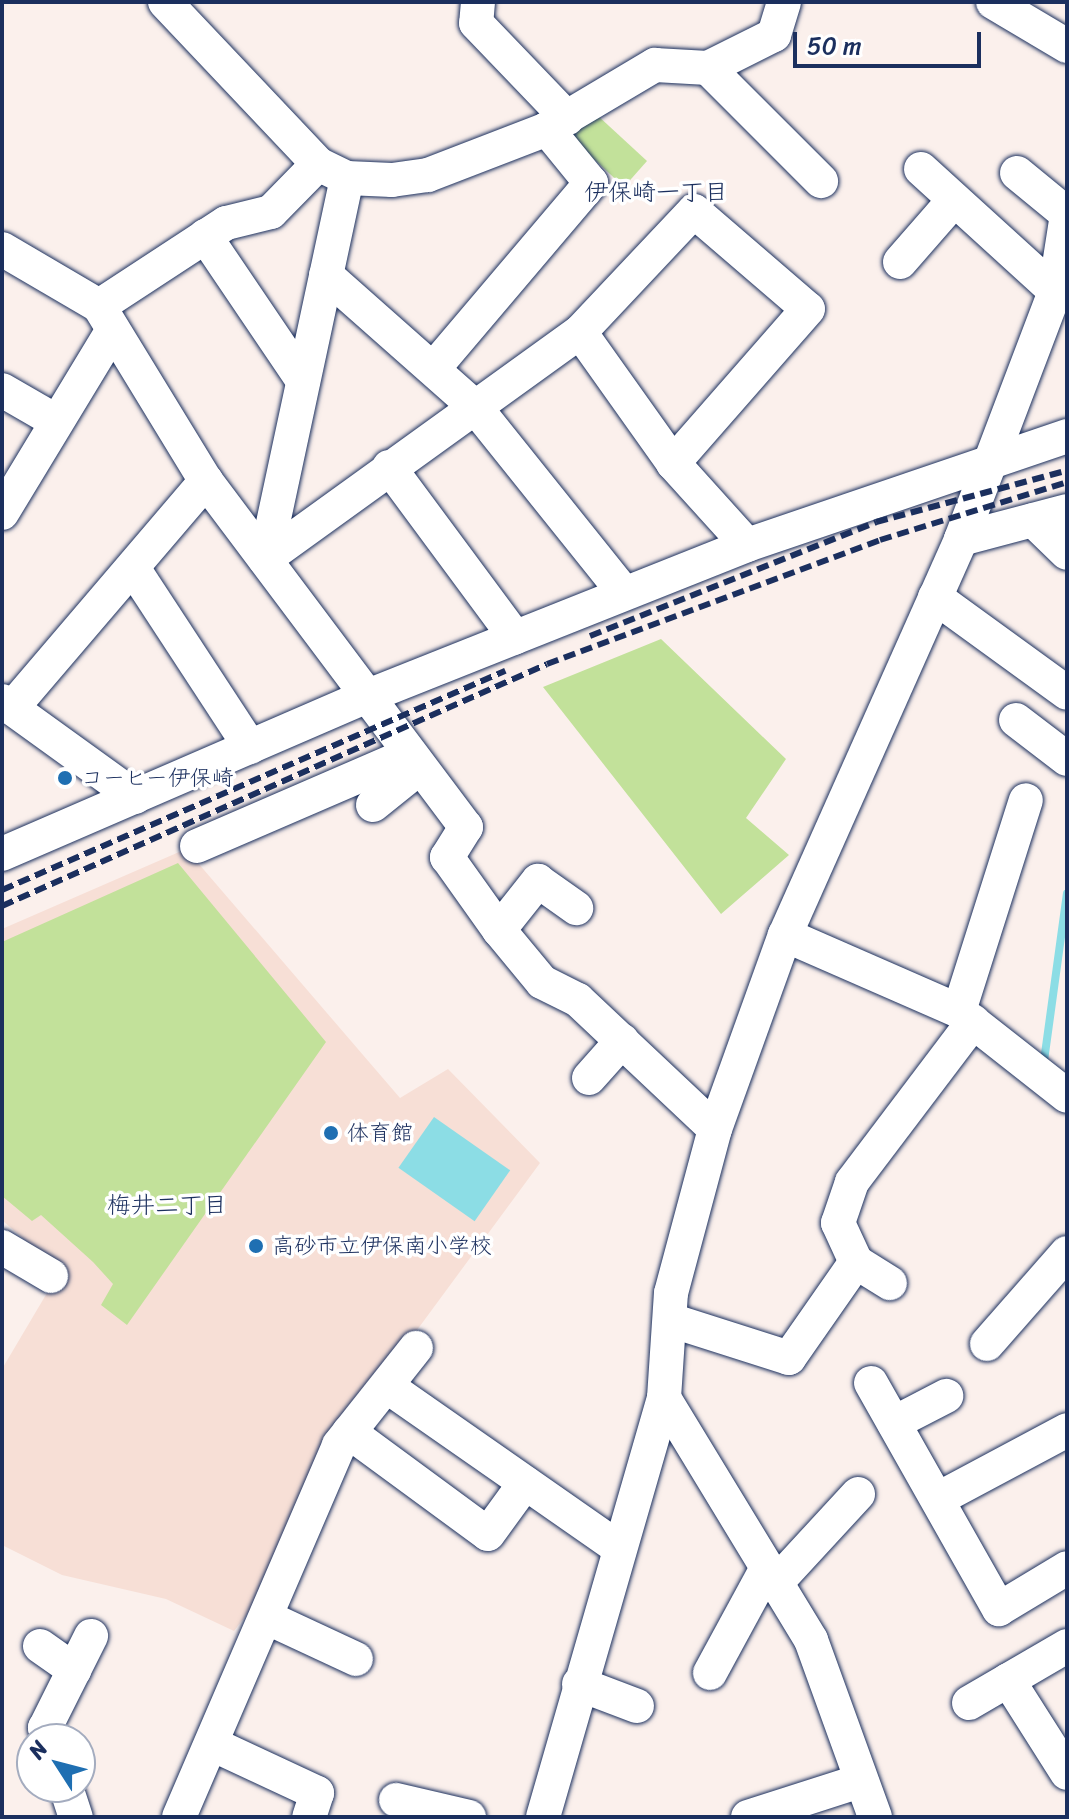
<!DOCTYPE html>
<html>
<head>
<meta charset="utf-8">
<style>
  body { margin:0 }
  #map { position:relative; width:1069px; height:1819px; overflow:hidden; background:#fbf0ec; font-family:Sriracha,"Klee One",sans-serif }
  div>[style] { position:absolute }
  .built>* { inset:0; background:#f7dfd6 }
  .green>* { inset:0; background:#c2e19a }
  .water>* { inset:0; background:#8cdde5; transform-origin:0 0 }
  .stream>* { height:8px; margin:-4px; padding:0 4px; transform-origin:4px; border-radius:4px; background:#8cdde5 }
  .roads { filter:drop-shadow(0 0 2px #1b2f5e) drop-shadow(0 0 2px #1b2f5e) }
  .minor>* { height:34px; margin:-17px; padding:0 17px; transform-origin:17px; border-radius:17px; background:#fff }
  .rail>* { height:6px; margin-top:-3px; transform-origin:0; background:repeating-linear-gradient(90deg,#1b2f5e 0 12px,transparent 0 18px) }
  .dots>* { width:22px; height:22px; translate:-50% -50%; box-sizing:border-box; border:4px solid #fff; border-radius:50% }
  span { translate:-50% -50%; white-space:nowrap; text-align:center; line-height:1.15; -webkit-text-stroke:7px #fff; paint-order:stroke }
  .poi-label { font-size:22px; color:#1b2f5e }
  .left { translate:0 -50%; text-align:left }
  .neighbourhood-label { font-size:24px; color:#1b2f5e }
  .frame { position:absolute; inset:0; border:4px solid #1b2f5e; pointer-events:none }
  .north { position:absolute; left:16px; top:1723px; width:80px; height:80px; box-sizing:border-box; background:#fff; border:2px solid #a4acbf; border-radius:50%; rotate:306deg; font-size:22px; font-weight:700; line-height:32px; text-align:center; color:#1b2f5e }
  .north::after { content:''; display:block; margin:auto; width:28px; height:36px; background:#1f6fb2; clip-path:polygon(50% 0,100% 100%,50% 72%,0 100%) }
  .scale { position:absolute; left:793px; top:32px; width:188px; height:36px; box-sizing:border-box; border:4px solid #1b2f5e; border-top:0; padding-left:10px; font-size:24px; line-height:28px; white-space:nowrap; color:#1b2f5e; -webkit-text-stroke:6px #fff; paint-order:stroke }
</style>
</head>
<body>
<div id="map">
  <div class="built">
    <div style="clip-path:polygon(186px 849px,400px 1098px,448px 1069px,540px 1163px,339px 1436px,267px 1588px,234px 1631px,166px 1599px,62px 1575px,2px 1545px,2px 1369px,60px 1271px,2px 1220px,2px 929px)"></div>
  </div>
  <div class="green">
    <div style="clip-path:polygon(596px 114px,647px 161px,624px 187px,570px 137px,575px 124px)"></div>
    <div style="clip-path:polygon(661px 639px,786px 759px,746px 818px,789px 855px,721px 914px,543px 687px)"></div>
    <div style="clip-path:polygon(178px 863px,326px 1042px,127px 1325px,101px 1305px,113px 1284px,93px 1262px,41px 1215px,32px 1221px,2px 1196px,2px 942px)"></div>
  </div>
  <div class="water">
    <div style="left:434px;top:1117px;width:93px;height:62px;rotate:35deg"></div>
  </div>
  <div class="stream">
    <div style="left:1044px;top:1061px;width:169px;rotate:-82.2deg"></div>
  </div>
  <div class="roads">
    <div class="minor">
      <div style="left:165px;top:2px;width:223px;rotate:46.6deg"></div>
      <div style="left:318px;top:164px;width:32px;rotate:26deg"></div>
      <div style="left:347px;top:178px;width:45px;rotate:2.5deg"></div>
      <div style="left:392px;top:180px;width:36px;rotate:-8deg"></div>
      <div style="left:428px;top:175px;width:128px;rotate:-21.1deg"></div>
      <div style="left:547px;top:129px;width:126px;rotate:-30.7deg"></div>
      <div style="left:655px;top:65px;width:53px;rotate:3.2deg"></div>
      <div style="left:708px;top:68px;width:74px;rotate:-26.6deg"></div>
      <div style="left:774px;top:35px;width:34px;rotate:-73deg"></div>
      <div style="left:478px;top:2px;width:21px;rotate:95deg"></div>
      <div style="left:476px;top:23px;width:132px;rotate:46.2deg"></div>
      <div style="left:993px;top:2px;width:86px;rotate:30.7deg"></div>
      <div style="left:708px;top:68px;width:160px;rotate:45deg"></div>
      <div style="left:318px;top:164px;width:67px;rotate:134.4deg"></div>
      <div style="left:271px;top:212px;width:46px;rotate:166.3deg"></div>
      <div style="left:226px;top:223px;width:152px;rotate:146.8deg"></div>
      <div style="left:99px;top:306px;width:205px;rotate:58.6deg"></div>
      <div style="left:206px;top:481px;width:433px;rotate:53.1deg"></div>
      <div style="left:466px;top:827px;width:36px;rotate:122deg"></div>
      <div style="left:447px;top:857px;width:90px;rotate:54.5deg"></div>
      <div style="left:499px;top:930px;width:67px;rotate:50.4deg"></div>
      <div style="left:542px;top:982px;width:40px;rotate:26.6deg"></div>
      <div style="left:578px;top:1000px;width:188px;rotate:43.3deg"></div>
      <div style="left:921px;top:169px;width:181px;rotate:42.3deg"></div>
      <div style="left:1017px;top:173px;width:65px;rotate:39.4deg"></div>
      <div style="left:347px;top:178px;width:390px;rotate:102.1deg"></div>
      <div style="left:265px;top:559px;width:388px;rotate:-35.8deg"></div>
      <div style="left:580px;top:332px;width:166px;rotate:-46.7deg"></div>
      <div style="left:694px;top:211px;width:150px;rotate:40.7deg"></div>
      <div style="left:808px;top:309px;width:205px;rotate:131.2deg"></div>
      <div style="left:205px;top:236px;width:175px;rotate:55.9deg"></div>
      <div style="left:2px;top:249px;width:113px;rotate:30.4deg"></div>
      <div style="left:900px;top:262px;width:82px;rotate:-48.9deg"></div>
      <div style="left:326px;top:275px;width:199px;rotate:41.5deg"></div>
      <div style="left:475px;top:407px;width:238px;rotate:51.3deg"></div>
      <div style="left:580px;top:332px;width:161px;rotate:54.6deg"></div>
      <div style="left:673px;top:463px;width:110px;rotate:47.9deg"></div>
      <div style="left:434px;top:368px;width:243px;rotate:-49.7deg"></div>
      <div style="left:591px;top:183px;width:70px;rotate:-129.2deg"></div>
      <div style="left:2px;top:390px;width:62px;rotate:29.9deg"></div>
      <div style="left:389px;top:467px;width:212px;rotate:53.5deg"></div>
      <div style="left:2px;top:513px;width:210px;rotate:-58.8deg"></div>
      <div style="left:1033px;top:520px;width:47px;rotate:44.1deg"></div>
      <div style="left:961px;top:539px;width:110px;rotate:-14.8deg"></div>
      <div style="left:133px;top:568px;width:214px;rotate:56.8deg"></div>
      <div style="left:935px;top:597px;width:163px;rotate:36deg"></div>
      <div style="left:2px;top:701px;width:164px;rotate:35.8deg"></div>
      <div style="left:12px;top:708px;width:299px;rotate:-49.5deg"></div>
      <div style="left:1016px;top:720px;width:64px;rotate:37.4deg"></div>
      <div style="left:373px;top:805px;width:59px;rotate:-38.8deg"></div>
      <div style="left:197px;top:846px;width:229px;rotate:-23.4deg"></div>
      <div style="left:2px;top:854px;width:393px;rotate:-23.4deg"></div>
      <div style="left:363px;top:698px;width:413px;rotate:-21.7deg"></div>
      <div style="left:747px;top:545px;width:338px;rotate:-18.8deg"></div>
      <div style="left:499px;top:930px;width:63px;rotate:-51.5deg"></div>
      <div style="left:538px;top:881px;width:47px;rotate:35.4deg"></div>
      <div style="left:785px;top:935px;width:190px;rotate:23.6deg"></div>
      <div style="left:959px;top:1011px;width:137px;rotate:38.2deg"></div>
      <div style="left:959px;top:1011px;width:221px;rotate:-72.4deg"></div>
      <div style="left:589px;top:1078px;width:50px;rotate:-48.3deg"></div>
      <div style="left:2px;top:1247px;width:57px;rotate:30.6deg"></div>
      <div style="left:856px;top:1262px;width:40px;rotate:32deg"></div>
      <div style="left:670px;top:1320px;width:125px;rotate:17.7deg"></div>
      <div style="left:789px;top:1358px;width:117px;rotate:-55.1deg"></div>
      <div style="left:856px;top:1262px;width:43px;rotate:-114.8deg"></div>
      <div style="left:838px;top:1223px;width:43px;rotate:-71.1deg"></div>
      <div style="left:852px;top:1182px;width:201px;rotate:-52.9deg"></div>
      <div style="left:987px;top:1344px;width:121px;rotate:-48.7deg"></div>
      <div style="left:871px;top:1383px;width:260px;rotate:60.5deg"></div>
      <div style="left:999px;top:1609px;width:79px;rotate:-31.1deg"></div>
      <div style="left:388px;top:1387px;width:279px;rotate:34.9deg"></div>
      <div style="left:664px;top:1398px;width:283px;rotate:58.7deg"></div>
      <div style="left:811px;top:1640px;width:188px;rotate:70.1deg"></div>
      <div style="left:894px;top:1423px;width:59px;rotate:-27.4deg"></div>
      <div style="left:349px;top:1432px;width:172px;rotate:36.3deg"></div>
      <div style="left:488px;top:1534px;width:63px;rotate:-54deg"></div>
      <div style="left:938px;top:1499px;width:146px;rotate:-28.1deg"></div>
      <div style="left:776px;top:1583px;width:121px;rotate:-47.3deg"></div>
      <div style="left:268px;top:1618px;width:97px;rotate:25deg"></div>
      <div style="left:40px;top:1646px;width:42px;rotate:35.2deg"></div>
      <div style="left:710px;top:1673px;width:119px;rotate:-61.5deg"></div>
      <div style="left:1008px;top:1680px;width:110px;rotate:57.6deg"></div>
      <div style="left:579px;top:1684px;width:62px;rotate:20.8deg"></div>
      <div style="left:969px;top:1703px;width:113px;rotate:-30.2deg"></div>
      <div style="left:49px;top:1739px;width:12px;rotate:-110deg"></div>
      <div style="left:45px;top:1728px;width:103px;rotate:-63.4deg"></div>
      <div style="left:212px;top:1744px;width:116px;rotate:25deg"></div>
      <div style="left:317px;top:1793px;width:25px;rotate:108deg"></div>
      <div style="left:66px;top:1787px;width:32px;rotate:72deg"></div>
      <div style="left:396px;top:1800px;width:75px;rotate:13.1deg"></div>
      <div style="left:179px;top:1817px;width:405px;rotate:-66.7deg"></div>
      <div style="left:339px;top:1445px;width:124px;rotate:-51.6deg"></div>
      <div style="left:543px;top:1817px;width:436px;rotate:-73.9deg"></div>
      <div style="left:664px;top:1398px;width:105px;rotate:-86.2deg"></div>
      <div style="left:671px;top:1293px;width:170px;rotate:-75deg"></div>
      <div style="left:715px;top:1129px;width:206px;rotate:-70.2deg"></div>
      <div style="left:785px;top:935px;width:433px;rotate:-66deg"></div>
      <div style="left:961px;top:539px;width:265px;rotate:-69.2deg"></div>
      <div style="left:1055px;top:291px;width:78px;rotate:-81.1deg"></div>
      <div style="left:748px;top:1817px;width:114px;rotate:-17.8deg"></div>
    </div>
  </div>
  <div class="rail">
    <div style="left:590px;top:636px;width:308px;rotate:-21.7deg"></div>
    <div style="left:876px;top:522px;width:192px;rotate:-15.1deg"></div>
    <div style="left:2px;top:890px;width:549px;rotate:-23.53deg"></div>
    <div style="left:2px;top:906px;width:596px;rotate:-23.94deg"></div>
    <div style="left:547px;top:664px;width:355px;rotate:-20.4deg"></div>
    <div style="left:880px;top:540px;width:196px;rotate:-17.2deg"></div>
  </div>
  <div class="dots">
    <div style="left:65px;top:778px;background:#1f6fb2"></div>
    <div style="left:331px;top:1133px;background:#1f6fb2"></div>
    <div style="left:256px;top:1246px;background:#1f6fb2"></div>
  </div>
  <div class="poi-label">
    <span class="left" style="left:81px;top:778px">コーヒー伊保崎</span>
    <span class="left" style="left:347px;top:1133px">体育館</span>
    <span class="left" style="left:272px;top:1246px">高砂市立伊保南小学校</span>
  </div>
  <div class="neighbourhood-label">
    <span style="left:656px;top:193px">伊保崎一丁目</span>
    <span style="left:167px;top:1206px">梅井二丁目</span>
  </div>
  <div class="frame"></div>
  <div class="north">N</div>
  <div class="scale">50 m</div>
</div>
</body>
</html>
